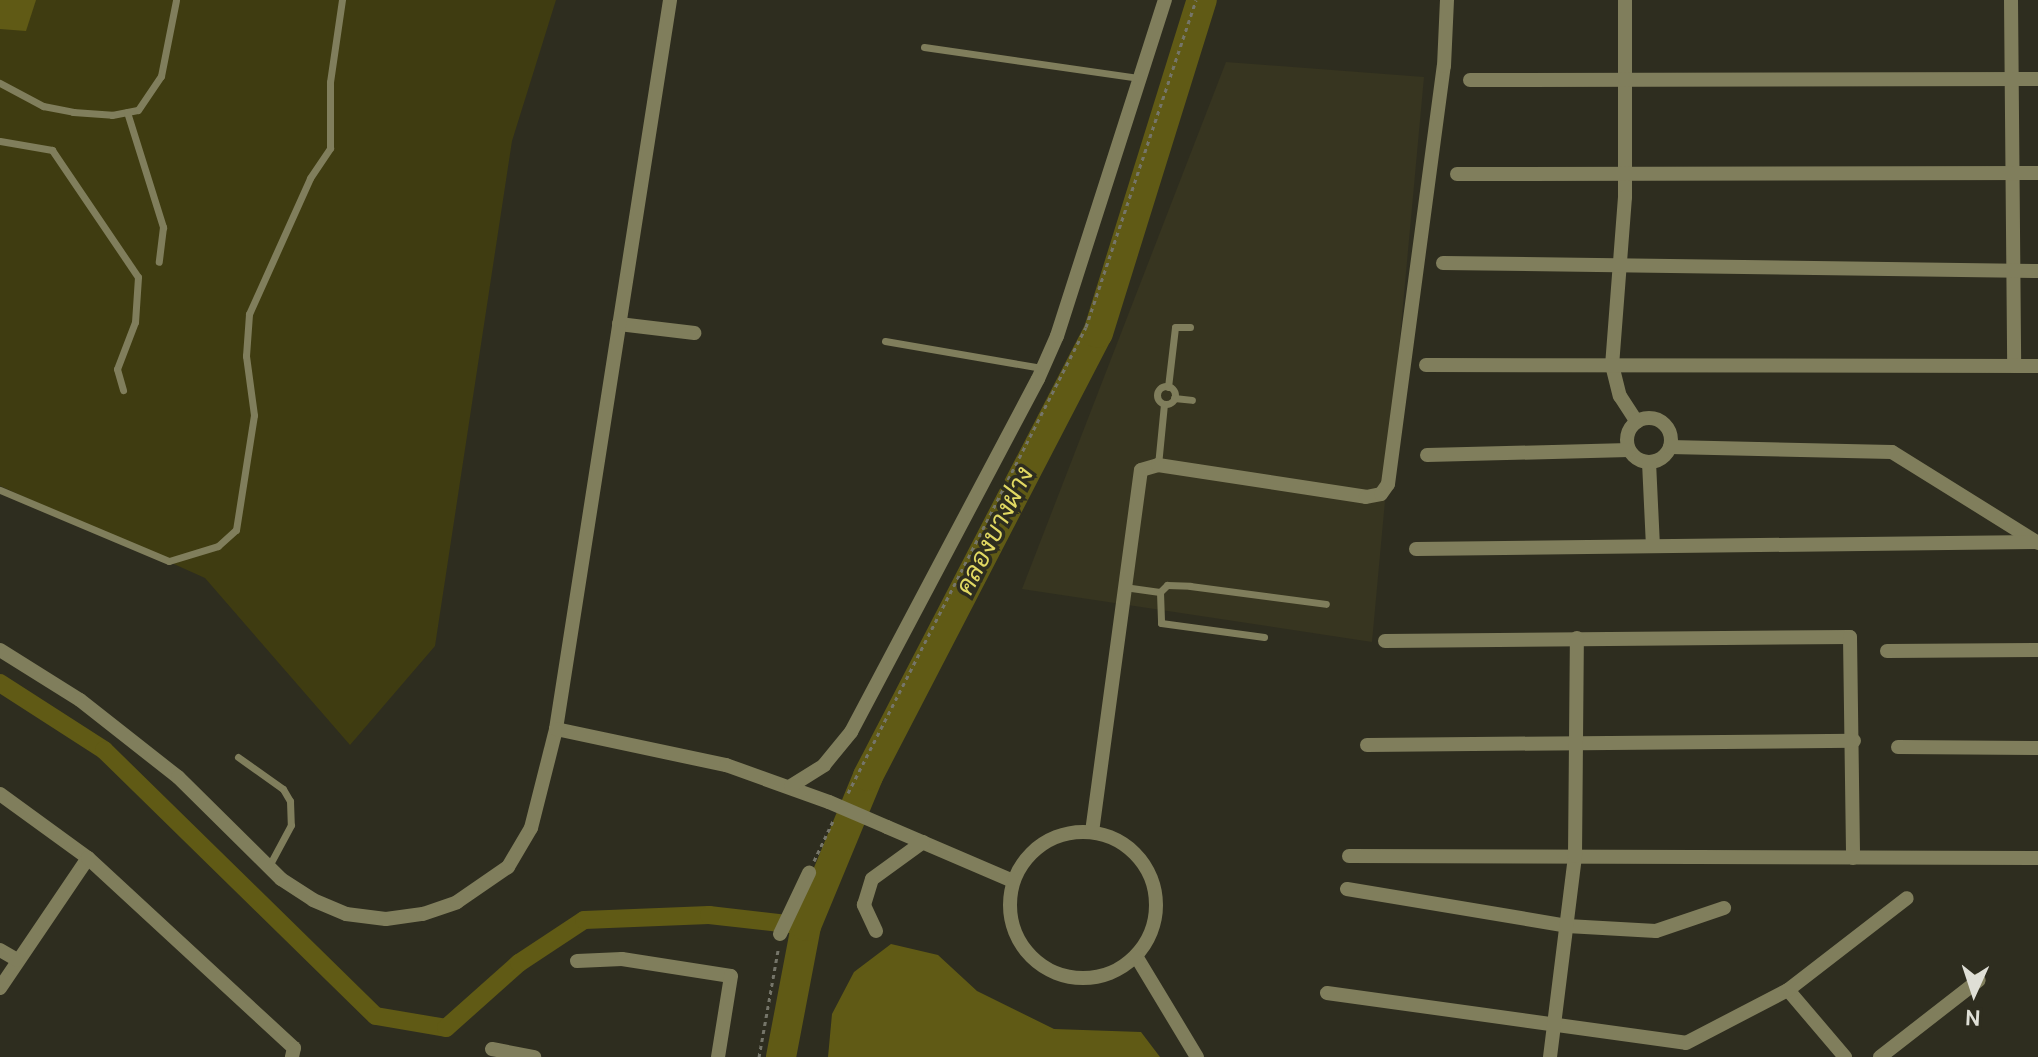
<!DOCTYPE html>
<html>
<head>
<meta charset="utf-8">
<style>
  body { margin:0 }
  #map { position:relative; width:2038px; height:1057px; overflow:hidden; background:#2e2d1f; font-family:Cabin,Sarabun,sans-serif }
  div>[style] { position:absolute }
  .built>* { inset:0; background:#373520 }
  .green>* { inset:0; background:#3f3c11 }
  .water>* { inset:0; background:#605a15 }
  .canal>* { height:18px; margin:-9px; padding:0 9px; transform-origin:9px; border-radius:9px; background:#605a15 }
  .river>* { height:30px; margin:-15px; padding:0 15px; transform-origin:15px; border-radius:15px; background:#605a15 }
  .path>* { height:3px; margin-top:-1.5px; transform-origin:0; background:repeating-linear-gradient(90deg,#757569 0 4px,transparent 0 8px) }
  .lane>* { height:7px; margin:-3.5px; padding:0 3.5px; transform-origin:3.5px; border-radius:3.5px; background:#807e5c }
  .lane>.ring { margin:-3.5px; padding:0; box-sizing:content-box; background:none; border:7px solid #807e5c; border-radius:50% }
  .street>* { height:14px; margin:-7px; padding:0 7px; transform-origin:7px; border-radius:7px; background:#807e5c }
  .street>.ring { margin:-7px; padding:0; box-sizing:content-box; background:none; border:14px solid #807e5c; border-radius:50% }
  .street-bridge>* { height:14px; margin:-7px; padding:0 7px; transform-origin:7px; border-radius:7px; background:#807e5c }
  span { translate:-50% -50%; white-space:nowrap; text-align:center; line-height:1.15; -webkit-text-stroke:7px #2e2d1f; paint-order:stroke }
  .water-label { font-size:26px; color:#e1d862; font-style:italic }
  .north { position:absolute; left:1934px; top:953px; width:80px; height:80px; -webkit-text-stroke:6px #2e2d1f; paint-order:stroke; rotate:183deg; font-size:22px; font-weight:700; line-height:32px; text-align:center; color:#dfdfd6 }
  .north::after { content:''; display:block; margin:auto; width:28px; height:36px; background:#dfdfd6; clip-path:polygon(50% 0,100% 100%,50% 72%,0 100%) }
</style>
</head>
<body>
<div id="map">
  <div class="built">
    <div style="clip-path:polygon(1226px 62px,1424px 77px,1372px 642px,1022px 589px)"></div>
  </div>
  <div class="green">
    <div style="clip-path:polygon(0 0,556px 0,512px 141px,435px 646px,350px 745px,205px 578px,0 486px)"></div>
  </div>
  <div class="water">
    <div style="clip-path:polygon(0 0,36px 0,26px 31px,0 29px)"></div>
    <div style="clip-path:polygon(891px 944px,938px 955px,977px 991px,1054px 1029px,1141px 1032px,1160px 1057px,828px 1057px,832px 1014px,854px 972px)"></div>
  </div>
  <div class="canal">
    <div style="left:0;top:683px;width:124px;rotate:32.8deg"></div>
    <div style="left:104px;top:750px;width:380px;rotate:44.4deg"></div>
    <div style="left:376px;top:1016px;width:71px;rotate:9.7deg"></div>
    <div style="left:446px;top:1028px;width:98px;rotate:-41.7deg"></div>
    <div style="left:519px;top:963px;width:78px;rotate:-33.5deg"></div>
    <div style="left:584px;top:920px;width:125px;rotate:-2.3deg"></div>
    <div style="left:709px;top:915px;width:98px;rotate:6.5deg"></div>
  </div>
  <div class="river">
    <div style="left:781px;top:1057px;width:133px;rotate:-79.2deg"></div>
    <div style="left:806px;top:926px;width:162px;rotate:-67.5deg"></div>
    <div style="left:868px;top:776px;width:499px;rotate:-62.6deg"></div>
    <div style="left:1098px;top:333px;width:349px;rotate:-72.7deg"></div>
  </div>
  <div class="path">
    <div style="left:848px;top:793px;width:523px;rotate:-62.95deg"></div>
    <div style="left:1086px;top:327px;width:345px;rotate:-71.4deg"></div>
    <div style="left:814px;top:861px;width:44px;rotate:-64.6deg"></div>
    <div style="left:759px;top:1057px;width:109px;rotate:-79.9deg"></div>
  </div>
  <div class="lane">
    <div style="left:924px;top:47px;width:218px;rotate:8.2deg"></div>
    <div style="left:0;top:83px;width:49px;rotate:28.1deg"></div>
    <div style="left:43px;top:106px;width:31px;rotate:11deg"></div>
    <div style="left:73px;top:112px;width:39px;rotate:4deg"></div>
    <div style="left:112px;top:115px;width:26px;rotate:-11deg"></div>
    <div style="left:138px;top:110px;width:41px;rotate:-55.9deg"></div>
    <div style="left:161px;top:76px;width:77px;rotate:-78.8deg"></div>
    <div style="left:127px;top:112px;width:121px;rotate:72.6deg"></div>
    <div style="left:163px;top:227px;width:35px;rotate:97deg"></div>
    <div style="left:0;top:141px;width:53px;rotate:9.8deg"></div>
    <div style="left:52px;top:150px;width:153px;rotate:55.9deg"></div>
    <div style="left:138px;top:277px;width:45px;rotate:93.8deg"></div>
    <div style="left:135px;top:322px;width:50px;rotate:111deg"></div>
    <div style="left:117px;top:369px;width:22px;rotate:74deg"></div>
    <div style="left:885px;top:341px;width:159px;rotate:9.8deg"></div>
    <div class="ring" style="left:1157px;top:386px;width:11px;height:11px"></div>
    <div style="left:1168px;top:387px;width:60px;rotate:-83.3deg"></div>
    <div style="left:1175px;top:327px;width:15px"></div>
    <div style="left:1174px;top:398px;width:18px;rotate:6deg"></div>
    <div style="left:1158px;top:465px;width:61px;rotate:-84.4deg"></div>
    <div style="left:0;top:490px;width:183px;rotate:22.8deg"></div>
    <div style="left:169px;top:561px;width:51px;rotate:-17deg"></div>
    <div style="left:218px;top:546px;width:24px;rotate:-42deg"></div>
    <div style="left:236px;top:530px;width:116px;rotate:-81.1deg"></div>
    <div style="left:254px;top:415px;width:60px;rotate:-97.7deg"></div>
    <div style="left:246px;top:356px;width:42px;rotate:-85.9deg"></div>
    <div style="left:249px;top:314px;width:149px;rotate:-65.8deg"></div>
    <div style="left:310px;top:178px;width:36px;rotate:-56deg"></div>
    <div style="left:330px;top:148px;width:66px;rotate:-90deg"></div>
    <div style="left:330px;top:82px;width:83px;rotate:-81.7deg"></div>
    <div style="left:1124px;top:587px;width:36px;rotate:8deg"></div>
    <div style="left:1160px;top:592px;width:10px;rotate:-45deg"></div>
    <div style="left:1167px;top:585px;width:23px;rotate:2deg"></div>
    <div style="left:1190px;top:586px;width:137px;rotate:7.5deg"></div>
    <div style="left:1160px;top:592px;width:31px;rotate:88deg"></div>
    <div style="left:1161px;top:623px;width:104px;rotate:7.7deg"></div>
    <div style="left:238px;top:757px;width:55px;rotate:35.4deg"></div>
    <div style="left:283px;top:789px;width:14px;rotate:60deg"></div>
    <div style="left:290px;top:801px;width:24px;rotate:88deg"></div>
    <div style="left:291px;top:825px;width:47px;rotate:118.2deg"></div>
  </div>
  <div class="street">
    <div style="left:1625px;top:0;width:197px;rotate:90deg"></div>
    <div style="left:1625px;top:197px;width:169px;rotate:94.4deg"></div>
    <div style="left:1612px;top:365px;width:32px;rotate:76deg"></div>
    <div style="left:1620px;top:396px;width:31px;rotate:57deg"></div>
    <div style="left:2011px;top:0;width:366px;rotate:89.5deg"></div>
    <div style="left:1470px;top:80px;width:568px;rotate:-0.1deg"></div>
    <div style="left:1457px;top:174px;width:581px;rotate:-0.1deg"></div>
    <div style="left:1443px;top:263px;width:595px;rotate:0.77deg"></div>
    <div style="left:619px;top:324px;width:76px;rotate:6.8deg"></div>
    <div style="left:1426px;top:365px;width:612px;rotate:0.09deg"></div>
    <div class="ring" style="left:1627px;top:418px;width:30px;height:30px"></div>
    <div style="left:1670px;top:447px;width:222px;rotate:1.3deg"></div>
    <div style="left:1892px;top:452px;width:172px;rotate:31.9deg"></div>
    <div style="left:1427px;top:455px;width:202px;rotate:-1.4deg"></div>
    <div style="left:1649px;top:462px;width:84px;rotate:87.3deg"></div>
    <div style="left:1416px;top:549px;width:620px;rotate:-0.65deg"></div>
    <div style="left:1385px;top:641px;width:465px;rotate:-0.5deg"></div>
    <div style="left:1850px;top:637px;width:221px;rotate:89.2deg"></div>
    <div style="left:0;top:650px;width:94px;rotate:32deg"></div>
    <div style="left:80px;top:700px;width:125px;rotate:38.2deg"></div>
    <div style="left:178px;top:777px;width:145px;rotate:44.7deg"></div>
    <div style="left:281px;top:879px;width:38px;rotate:33deg"></div>
    <div style="left:313px;top:900px;width:36px;rotate:23deg"></div>
    <div style="left:346px;top:914px;width:40px;rotate:7.1deg"></div>
    <div style="left:386px;top:919px;width:37px;rotate:-8deg"></div>
    <div style="left:423px;top:914px;width:36px;rotate:-19deg"></div>
    <div style="left:457px;top:902px;width:62px;rotate:-34.5deg"></div>
    <div style="left:508px;top:867px;width:45px;rotate:-59.5deg"></div>
    <div style="left:531px;top:828px;width:102px;rotate:-75.8deg"></div>
    <div style="left:556px;top:729px;width:738px;rotate:-81.11deg"></div>
    <div style="left:1887px;top:651px;width:151px;rotate:-0.4deg"></div>
    <div style="left:556px;top:729px;width:174px;rotate:12deg"></div>
    <div style="left:726px;top:765px;width:109px;rotate:19.8deg"></div>
    <div style="left:1367px;top:745px;width:487px;rotate:-0.5deg"></div>
    <div style="left:1898px;top:747px;width:140px;rotate:0.4deg"></div>
    <div style="left:791px;top:786px;width:39px;rotate:-32deg"></div>
    <div style="left:824px;top:765px;width:43px;rotate:-50.7deg"></div>
    <div style="left:851px;top:732px;width:399px;rotate:-62.1deg"></div>
    <div style="left:1038px;top:379px;width:47px;rotate:-66.2deg"></div>
    <div style="left:1057px;top:336px;width:353px;rotate:-72.2deg"></div>
    <div style="left:0;top:794px;width:109px;rotate:36deg"></div>
    <div style="left:88px;top:858px;width:157px;rotate:124.1deg"></div>
    <div style="left:887px;top:827px;width:137px;rotate:23.2deg"></div>
    <div class="ring" style="left:1010px;top:832px;width:132px;height:132px"></div>
    <div style="left:1092px;top:832px;width:365px;rotate:-82.3deg"></div>
    <div style="left:1141px;top:470px;width:18px;rotate:-16deg"></div>
    <div style="left:1158px;top:465px;width:210px;rotate:8.7deg"></div>
    <div style="left:1366px;top:497px;width:15px;rotate:-11deg"></div>
    <div style="left:1381px;top:494px;width:12px;rotate:-55deg"></div>
    <div style="left:1388px;top:484px;width:422px;rotate:-82.4deg"></div>
    <div style="left:1444px;top:66px;width:66px;rotate:-87.4deg"></div>
    <div style="left:1349px;top:856px;width:689px;rotate:0.17deg"></div>
    <div style="left:88px;top:858px;width:280px;rotate:42.7deg"></div>
    <div style="left:294px;top:1048px;width:9px;rotate:103deg"></div>
    <div style="left:1347px;top:889px;width:223px;rotate:9.5deg"></div>
    <div style="left:1567px;top:926px;width:89px;rotate:3.2deg"></div>
    <div style="left:1656px;top:931px;width:72px;rotate:-18.7deg"></div>
    <div style="left:876px;top:931px;width:29px;rotate:-115deg"></div>
    <div style="left:864px;top:905px;width:27px;rotate:-73deg"></div>
    <div style="left:872px;top:879px;width:63px;rotate:-36deg"></div>
    <div style="left:780px;top:934px;width:68px;rotate:-64.6deg"></div>
    <div style="left:0;top:950px;width:20px;rotate:30deg"></div>
    <div style="left:1136px;top:956px;width:118px;rotate:58.9deg"></div>
    <div style="left:577px;top:961px;width:45px;rotate:-2.5deg"></div>
    <div style="left:622px;top:959px;width:110px;rotate:8.9deg"></div>
    <div style="left:731px;top:976px;width:82px;rotate:99.1deg"></div>
    <div style="left:1788px;top:990px;width:88px;rotate:49.6deg"></div>
    <div style="left:1327px;top:993px;width:362px;rotate:7.9deg"></div>
    <div style="left:1686px;top:1043px;width:115px;rotate:-27.5deg"></div>
    <div style="left:1788px;top:990px;width:150px;rotate:-37.7deg"></div>
    <div style="left:492px;top:1049px;width:43px;rotate:10.8deg"></div>
    <div style="left:1550px;top:1057px;width:203px;rotate:-82.9deg"></div>
    <div style="left:1575px;top:856px;width:218px;rotate:-89.5deg"></div>
    <div style="left:1880px;top:1057px;width:125px;rotate:-37.9deg"></div>
  </div>
  <div class="street-bridge">
    <div style="left:829px;top:802px;width:63px;rotate:23.3deg"></div>
  </div>
  <div class="water-label">
    <span style="left:995px;top:531px;rotate:-63deg">คลองบางฝาง</span>
  </div>
  <div class="north">N</div>
</div>
</body>
</html>
